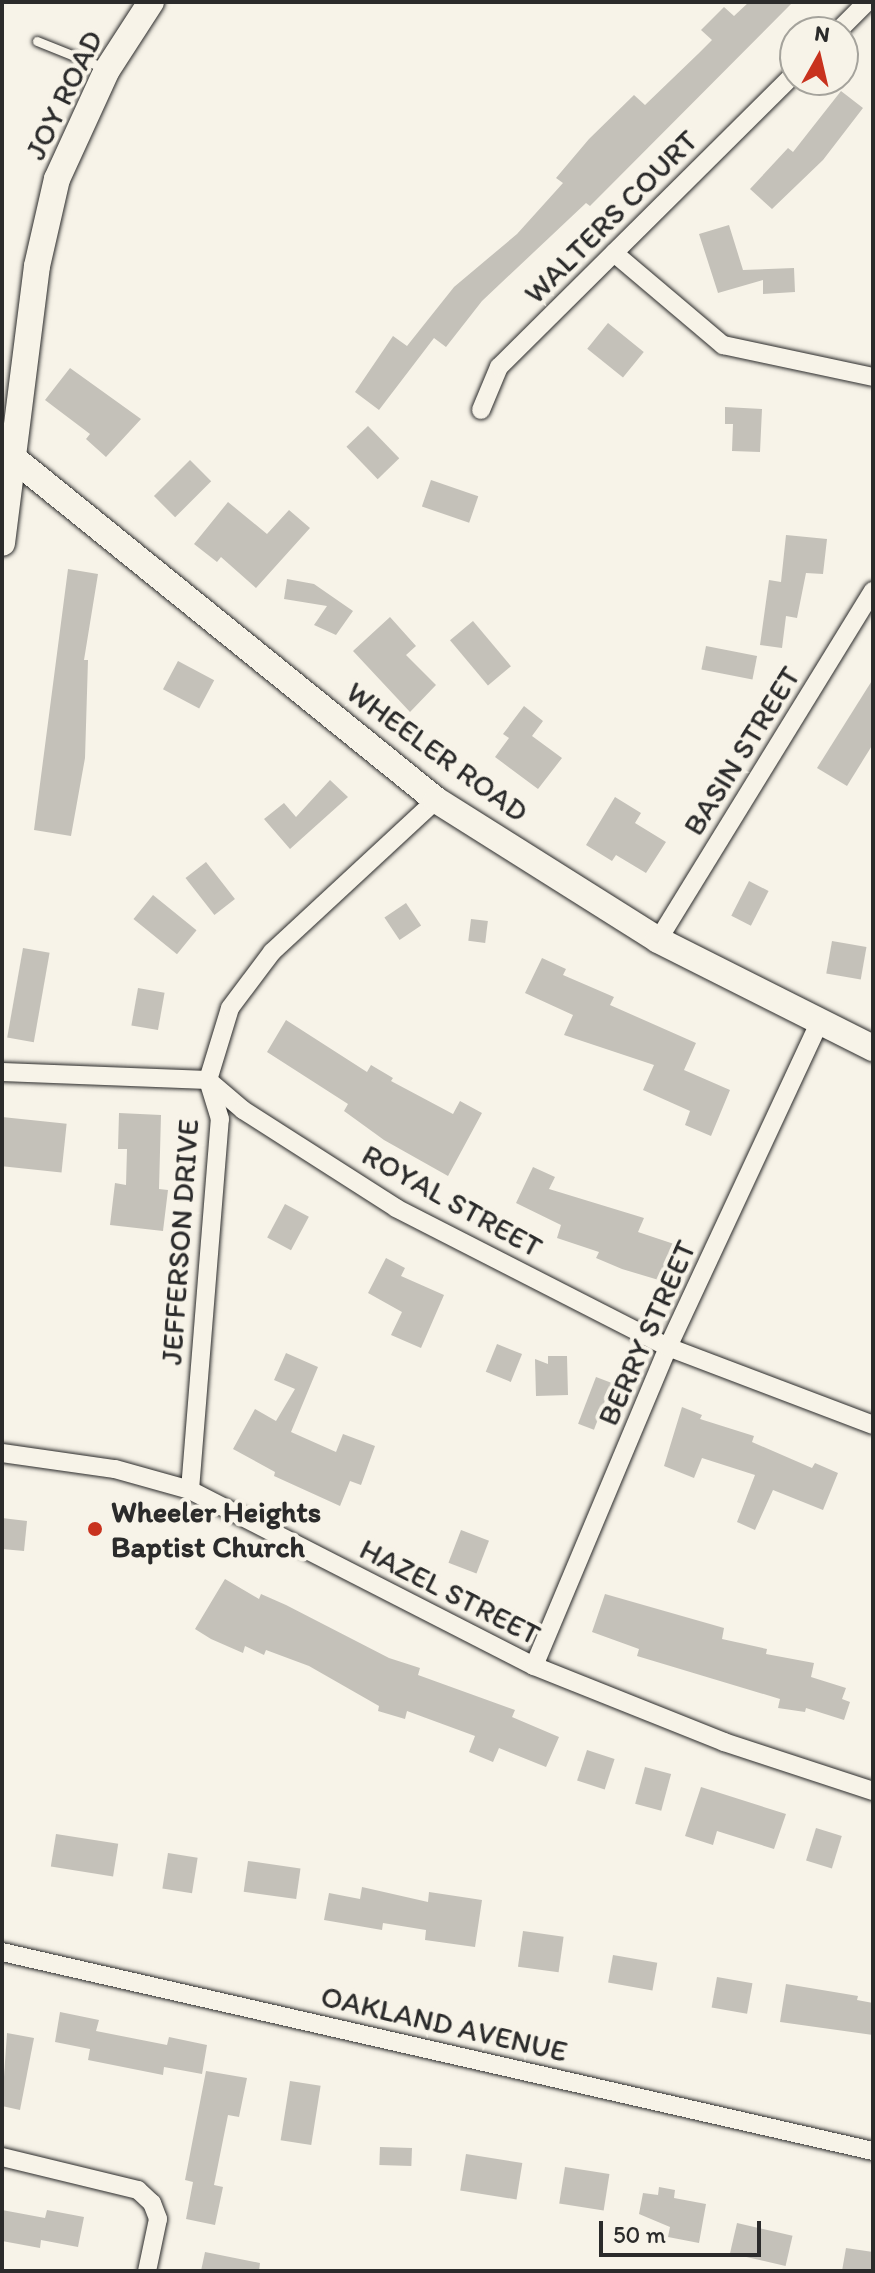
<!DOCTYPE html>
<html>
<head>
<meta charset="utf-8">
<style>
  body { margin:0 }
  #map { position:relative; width:875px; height:2273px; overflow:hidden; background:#f7f3e8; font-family:Itim,sans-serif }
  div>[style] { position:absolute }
  .building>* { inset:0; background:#c4c1b9; transform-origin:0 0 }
  .roads { filter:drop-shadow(0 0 2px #2b2b2b) drop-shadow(0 0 2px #2b2b2b) }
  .lane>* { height:9px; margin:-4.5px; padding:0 4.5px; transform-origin:4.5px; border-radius:4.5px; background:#f7f3e8 }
  .street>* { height:18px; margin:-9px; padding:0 9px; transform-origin:9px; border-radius:9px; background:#f7f3e8 }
  .secondary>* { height:26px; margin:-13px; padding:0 13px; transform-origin:13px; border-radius:13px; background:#f7f3e8 }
  .dots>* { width:22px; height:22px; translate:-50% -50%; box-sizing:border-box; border:4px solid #f7f3e8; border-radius:50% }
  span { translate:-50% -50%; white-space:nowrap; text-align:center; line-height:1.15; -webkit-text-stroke:8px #f7f3e8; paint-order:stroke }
  .street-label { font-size:30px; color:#2b2b2b }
  .poi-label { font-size:30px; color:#2b2b2b; font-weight:700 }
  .left { translate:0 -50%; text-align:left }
  .frame { position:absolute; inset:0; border:4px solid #2b2b2b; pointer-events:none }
  .north { position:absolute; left:779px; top:16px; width:80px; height:80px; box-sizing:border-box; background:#f7f3e8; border:2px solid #a5a39c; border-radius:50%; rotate:8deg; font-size:22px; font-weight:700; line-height:32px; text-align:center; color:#2b2b2b }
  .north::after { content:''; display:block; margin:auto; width:28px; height:36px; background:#c8321e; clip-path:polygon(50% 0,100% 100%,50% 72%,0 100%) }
  .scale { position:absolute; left:599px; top:2221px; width:162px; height:36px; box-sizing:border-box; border:4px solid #2b2b2b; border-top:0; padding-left:10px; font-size:24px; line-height:28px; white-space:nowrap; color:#2b2b2b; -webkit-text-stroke:6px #f7f3e8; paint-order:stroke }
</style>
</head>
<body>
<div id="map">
  <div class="building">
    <div style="clip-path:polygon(749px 2px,793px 2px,590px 206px,586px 203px,482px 301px,446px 347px,434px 338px,379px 410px,355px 392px,393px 336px,407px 346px,454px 287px,517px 234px,563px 183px,556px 178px,589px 139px,634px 95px,645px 105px,698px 54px,712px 40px,701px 30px,724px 7px,734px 16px)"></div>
    <div style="clip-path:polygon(841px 91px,863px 108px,823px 160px,772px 209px,750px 189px,788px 148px,793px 152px)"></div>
    <div style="clip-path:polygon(729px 225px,743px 270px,794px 268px,795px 292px,763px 294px,763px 280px,718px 293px,699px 234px)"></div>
    <div style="left:608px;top:323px;width:46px;height:33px;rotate:39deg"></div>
    <div style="clip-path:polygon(70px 368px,141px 419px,106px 457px,86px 439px,90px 434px,45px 400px)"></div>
    <div style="clip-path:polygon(725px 407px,762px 409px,760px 452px,732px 451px,733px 424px,725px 424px)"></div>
    <div style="left:368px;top:426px;width:45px;height:30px;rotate:46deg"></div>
    <div style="left:190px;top:460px;width:30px;height:51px;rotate:45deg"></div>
    <div style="left:431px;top:480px;width:50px;height:28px;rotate:19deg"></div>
    <div style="clip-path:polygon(228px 502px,267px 534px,289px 510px,310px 528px,256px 588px,221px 557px,217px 562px,194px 544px)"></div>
    <div style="clip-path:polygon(786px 535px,827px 539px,823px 574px,806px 573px,797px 618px,786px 616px,782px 648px,760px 645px,769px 580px,781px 582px)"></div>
    <div style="clip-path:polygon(68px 569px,98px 574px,84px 660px,88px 660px,85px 758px,71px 836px,34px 830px)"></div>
    <div style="clip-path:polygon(287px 579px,314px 584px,353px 611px,336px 635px,314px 625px,327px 606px,284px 599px)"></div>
    <div style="clip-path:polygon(390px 617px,416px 646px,406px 655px,436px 685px,410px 712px,353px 651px)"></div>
    <div style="left:473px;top:621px;width:59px;height:30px;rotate:50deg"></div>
    <div style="left:706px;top:646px;width:52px;height:24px;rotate:11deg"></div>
    <div style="left:178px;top:661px;width:41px;height:32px;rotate:28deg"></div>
    <div style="clip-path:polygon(873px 679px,873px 744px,847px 786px,817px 768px)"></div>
    <div style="clip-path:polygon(524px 706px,543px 721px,532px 736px,562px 758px,538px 789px,495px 757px,509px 738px,503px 734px)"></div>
    <div style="clip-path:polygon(330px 780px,348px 797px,290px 849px,264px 819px,284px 803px,296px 817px)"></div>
    <div style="clip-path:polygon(615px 797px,641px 813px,635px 823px,666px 842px,646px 873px,616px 855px,612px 861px,586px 845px)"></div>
    <div style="left:206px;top:862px;width:47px;height:26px;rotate:52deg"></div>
    <div style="left:749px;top:881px;width:22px;height:39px;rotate:27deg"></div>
    <div style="left:153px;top:895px;width:56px;height:31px;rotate:39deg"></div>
    <div style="left:406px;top:903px;width:27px;height:26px;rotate:56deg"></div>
    <div style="left:471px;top:919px;width:17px;height:22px;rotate:7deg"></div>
    <div style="left:832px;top:941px;width:35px;height:33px;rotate:10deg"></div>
    <div style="left:23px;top:948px;width:27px;height:91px;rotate:10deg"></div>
    <div style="clip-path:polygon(542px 958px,566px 969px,563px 975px,614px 997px,610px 1005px,696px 1043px,684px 1070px,730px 1090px,711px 1136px,685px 1125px,690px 1111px,643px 1090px,654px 1065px,564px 1035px,573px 1015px,525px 993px)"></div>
    <div style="left:138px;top:988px;width:27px;height:38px;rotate:10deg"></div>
    <div style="clip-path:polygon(286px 1020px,367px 1072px,371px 1065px,393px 1078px,391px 1081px,453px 1114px,460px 1101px,482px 1113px,448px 1176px,384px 1140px,344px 1111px,348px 1104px,267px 1052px)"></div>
    <div style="clip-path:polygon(119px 1113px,161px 1115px,159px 1189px,168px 1190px,163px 1231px,110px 1225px,115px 1183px,126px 1185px,127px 1149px,118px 1149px)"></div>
    <div style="left:2px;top:1117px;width:65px;height:49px;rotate:6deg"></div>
    <div style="clip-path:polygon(533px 1167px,555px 1177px,549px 1189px,644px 1218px,638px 1232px,674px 1244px,662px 1281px,622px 1269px,596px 1258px,599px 1252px,557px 1238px,561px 1225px,516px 1203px)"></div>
    <div style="left:285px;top:1204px;width:27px;height:38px;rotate:28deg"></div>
    <div style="clip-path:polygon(386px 1258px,405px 1268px,401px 1276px,444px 1295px,421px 1348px,391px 1335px,402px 1312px,368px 1293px)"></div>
    <div style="left:497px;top:1344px;width:27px;height:30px;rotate:22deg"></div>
    <div style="clip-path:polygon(286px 1353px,318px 1367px,291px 1432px,336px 1452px,343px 1434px,375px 1446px,361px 1485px,350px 1481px,340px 1506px,274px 1476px,275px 1472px,233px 1449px,255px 1409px,276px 1421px,295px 1389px,274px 1380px)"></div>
    <div style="clip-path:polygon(548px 1356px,567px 1356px,568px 1395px,536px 1396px,535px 1359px,548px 1364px)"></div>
    <div style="left:596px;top:1377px;width:17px;height:50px;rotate:21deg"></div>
    <div style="clip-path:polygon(682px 1407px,702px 1415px,700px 1419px,754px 1436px,752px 1442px,812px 1468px,815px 1463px,838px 1473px,823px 1510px,773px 1490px,755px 1530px,737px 1522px,755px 1475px,702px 1458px,694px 1478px,664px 1466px)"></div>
    <div style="clip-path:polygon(2px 1518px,27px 1521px,24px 1551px,2px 1549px)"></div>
    <div style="left:461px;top:1530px;width:30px;height:35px;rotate:21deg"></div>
    <div style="clip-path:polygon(225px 1579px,259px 1599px,261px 1594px,286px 1605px,389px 1658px,420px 1668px,418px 1675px,515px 1710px,512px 1717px,559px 1737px,546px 1767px,499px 1748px,493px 1762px,469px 1752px,475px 1736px,407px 1711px,405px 1719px,378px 1711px,379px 1706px,309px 1666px,266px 1650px,264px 1655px,245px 1646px,243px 1653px,211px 1639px,195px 1629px)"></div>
    <div style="clip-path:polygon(605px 1594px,724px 1628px,722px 1639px,767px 1649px,766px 1654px,814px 1663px,811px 1677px,846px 1688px,842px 1699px,850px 1702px,844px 1720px,806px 1708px,805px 1712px,778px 1708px,780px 1699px,637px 1656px,639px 1649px,592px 1632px)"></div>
    <div style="left:587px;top:1750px;width:29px;height:32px;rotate:18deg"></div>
    <div style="left:645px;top:1767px;width:27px;height:38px;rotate:15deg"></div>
    <div style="clip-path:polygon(701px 1787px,786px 1814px,774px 1849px,717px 1831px,713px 1845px,685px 1836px)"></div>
    <div style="left:816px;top:1828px;width:27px;height:34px;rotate:17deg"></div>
    <div style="left:56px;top:1834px;width:63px;height:33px;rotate:9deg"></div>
    <div style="left:168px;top:1853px;width:30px;height:36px;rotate:9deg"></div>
    <div style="left:248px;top:1861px;width:53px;height:31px;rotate:8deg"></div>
    <div style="clip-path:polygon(362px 1887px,428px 1902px,429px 1892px,482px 1900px,475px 1947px,425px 1940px,426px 1930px,383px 1923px,382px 1930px,324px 1920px,329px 1893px,360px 1899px)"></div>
    <div style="left:523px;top:1931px;width:41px;height:36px;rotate:8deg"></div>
    <div style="left:613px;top:1955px;width:45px;height:28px;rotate:10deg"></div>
    <div style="left:717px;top:1977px;width:36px;height:31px;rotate:10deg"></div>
    <div style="clip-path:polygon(786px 1984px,858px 1996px,857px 2000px,873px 2003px,873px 2035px,780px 2022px)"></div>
    <div style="clip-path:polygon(60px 2012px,99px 2020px,96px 2031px,167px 2045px,169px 2037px,207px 2045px,202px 2074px,164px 2067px,163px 2075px,88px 2060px,90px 2049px,55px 2042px)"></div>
    <div style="clip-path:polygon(7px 2033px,34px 2038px,20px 2110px,2px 2106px)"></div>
    <div style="clip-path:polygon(206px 2071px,247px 2078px,239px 2117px,228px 2115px,214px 2185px,223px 2187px,215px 2225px,186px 2219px,193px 2182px,185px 2180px)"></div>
    <div style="left:290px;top:2081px;width:31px;height:60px;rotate:9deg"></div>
    <div style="left:380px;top:2147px;width:32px;height:18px;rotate:2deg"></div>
    <div style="left:466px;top:2154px;width:57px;height:37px;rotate:9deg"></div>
    <div style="left:565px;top:2167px;width:45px;height:37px;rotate:9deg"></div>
    <div style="clip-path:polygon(659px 2187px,675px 2190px,674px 2198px,706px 2204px,699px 2243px,668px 2237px,670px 2227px,639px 2214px,643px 2193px,658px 2195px)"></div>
    <div style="clip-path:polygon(2px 2210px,45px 2218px,47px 2210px,84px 2217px,78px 2247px,41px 2240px,40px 2248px,2px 2241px)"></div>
    <div style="left:737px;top:2223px;width:57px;height:31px;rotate:13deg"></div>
    <div style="clip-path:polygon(846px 2248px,873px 2252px,873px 2271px,842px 2271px)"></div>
    <div style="clip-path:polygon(205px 2252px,260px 2263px,259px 2271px,201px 2271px)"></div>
  </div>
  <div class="roads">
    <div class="lane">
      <div style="left:37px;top:41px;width:72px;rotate:21.9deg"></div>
    </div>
    <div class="street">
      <div style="left:837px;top:32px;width:42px;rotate:-45deg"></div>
      <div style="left:614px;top:253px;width:143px;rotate:40.2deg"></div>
      <div style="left:723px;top:345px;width:153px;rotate:12deg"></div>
      <div style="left:481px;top:410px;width:47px;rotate:-67.3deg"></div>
      <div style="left:499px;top:367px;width:417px;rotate:-44.8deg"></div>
      <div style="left:658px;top:940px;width:410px;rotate:-58.4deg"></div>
      <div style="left:2px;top:1072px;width:206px;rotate:2.2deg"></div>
      <div style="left:208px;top:1080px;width:46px;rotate:40.6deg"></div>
      <div style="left:243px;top:1110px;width:182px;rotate:32.6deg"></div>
      <div style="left:396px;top:1208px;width:305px;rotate:27.1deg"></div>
      <div style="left:668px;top:1347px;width:219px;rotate:20.8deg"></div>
      <div style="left:2px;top:1453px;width:114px;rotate:8.1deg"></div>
      <div style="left:115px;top:1469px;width:78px;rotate:15.6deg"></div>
      <div style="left:190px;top:1490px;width:386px;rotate:27.1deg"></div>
      <div style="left:534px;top:1666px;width:205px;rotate:21.8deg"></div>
      <div style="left:724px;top:1742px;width:157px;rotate:18.2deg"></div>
      <div style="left:190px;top:1490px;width:372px;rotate:-85.4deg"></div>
      <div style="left:220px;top:1119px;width:41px;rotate:-107.1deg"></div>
      <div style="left:208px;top:1080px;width:75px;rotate:-73deg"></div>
      <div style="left:230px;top:1008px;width:70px;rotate:-53.1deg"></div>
      <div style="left:272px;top:952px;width:224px;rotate:-42.8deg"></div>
      <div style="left:534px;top:1666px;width:346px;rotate:-67.2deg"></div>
      <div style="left:668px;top:1347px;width:355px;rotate:-65deg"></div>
      <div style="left:2px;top:1952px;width:893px;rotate:12.87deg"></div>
      <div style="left:2px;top:2157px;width:140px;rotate:13.6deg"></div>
      <div style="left:138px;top:2190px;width:19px;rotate:43deg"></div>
      <div style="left:152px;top:2203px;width:17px;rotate:69deg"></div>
      <div style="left:158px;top:2219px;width:53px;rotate:101.9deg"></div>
    </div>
    <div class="secondary">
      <div style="left:2px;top:449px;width:558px;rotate:38.96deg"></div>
      <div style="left:436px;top:800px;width:262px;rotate:32.2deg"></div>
      <div style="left:658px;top:940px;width:241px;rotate:26.7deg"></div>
      <div style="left:2px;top:543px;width:279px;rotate:-82.8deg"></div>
      <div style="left:37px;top:266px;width:89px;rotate:-77.1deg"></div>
      <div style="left:57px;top:179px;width:120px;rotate:-65.4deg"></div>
      <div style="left:107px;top:70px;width:81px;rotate:-57.1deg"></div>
    </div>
  </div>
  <div class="dots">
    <div style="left:95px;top:1529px;background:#c8321e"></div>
  </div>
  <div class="street-label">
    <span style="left:64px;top:95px;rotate:-64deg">JOY ROAD</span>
    <span style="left:611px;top:217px;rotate:-45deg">WALTERS COURT</span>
    <span style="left:742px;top:751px;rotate:-58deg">BASIN STREET</span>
    <span style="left:437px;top:752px;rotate:36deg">WHEELER ROAD</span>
    <span style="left:452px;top:1201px;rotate:29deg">ROYAL STREET</span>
    <span style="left:180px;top:1242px;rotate:-86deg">JEFFERSON DRIVE</span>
    <span style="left:647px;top:1333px;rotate:-66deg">BERRY STREET</span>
    <span style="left:450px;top:1592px;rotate:27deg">HAZEL STREET</span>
    <span style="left:444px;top:2024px;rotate:13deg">OAKLAND AVENUE</span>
  </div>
  <div class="poi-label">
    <span class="left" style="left:111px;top:1529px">Wheeler Heights<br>Baptist Church</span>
  </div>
  <div class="frame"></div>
  <div class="north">N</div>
  <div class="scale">50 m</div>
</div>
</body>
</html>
